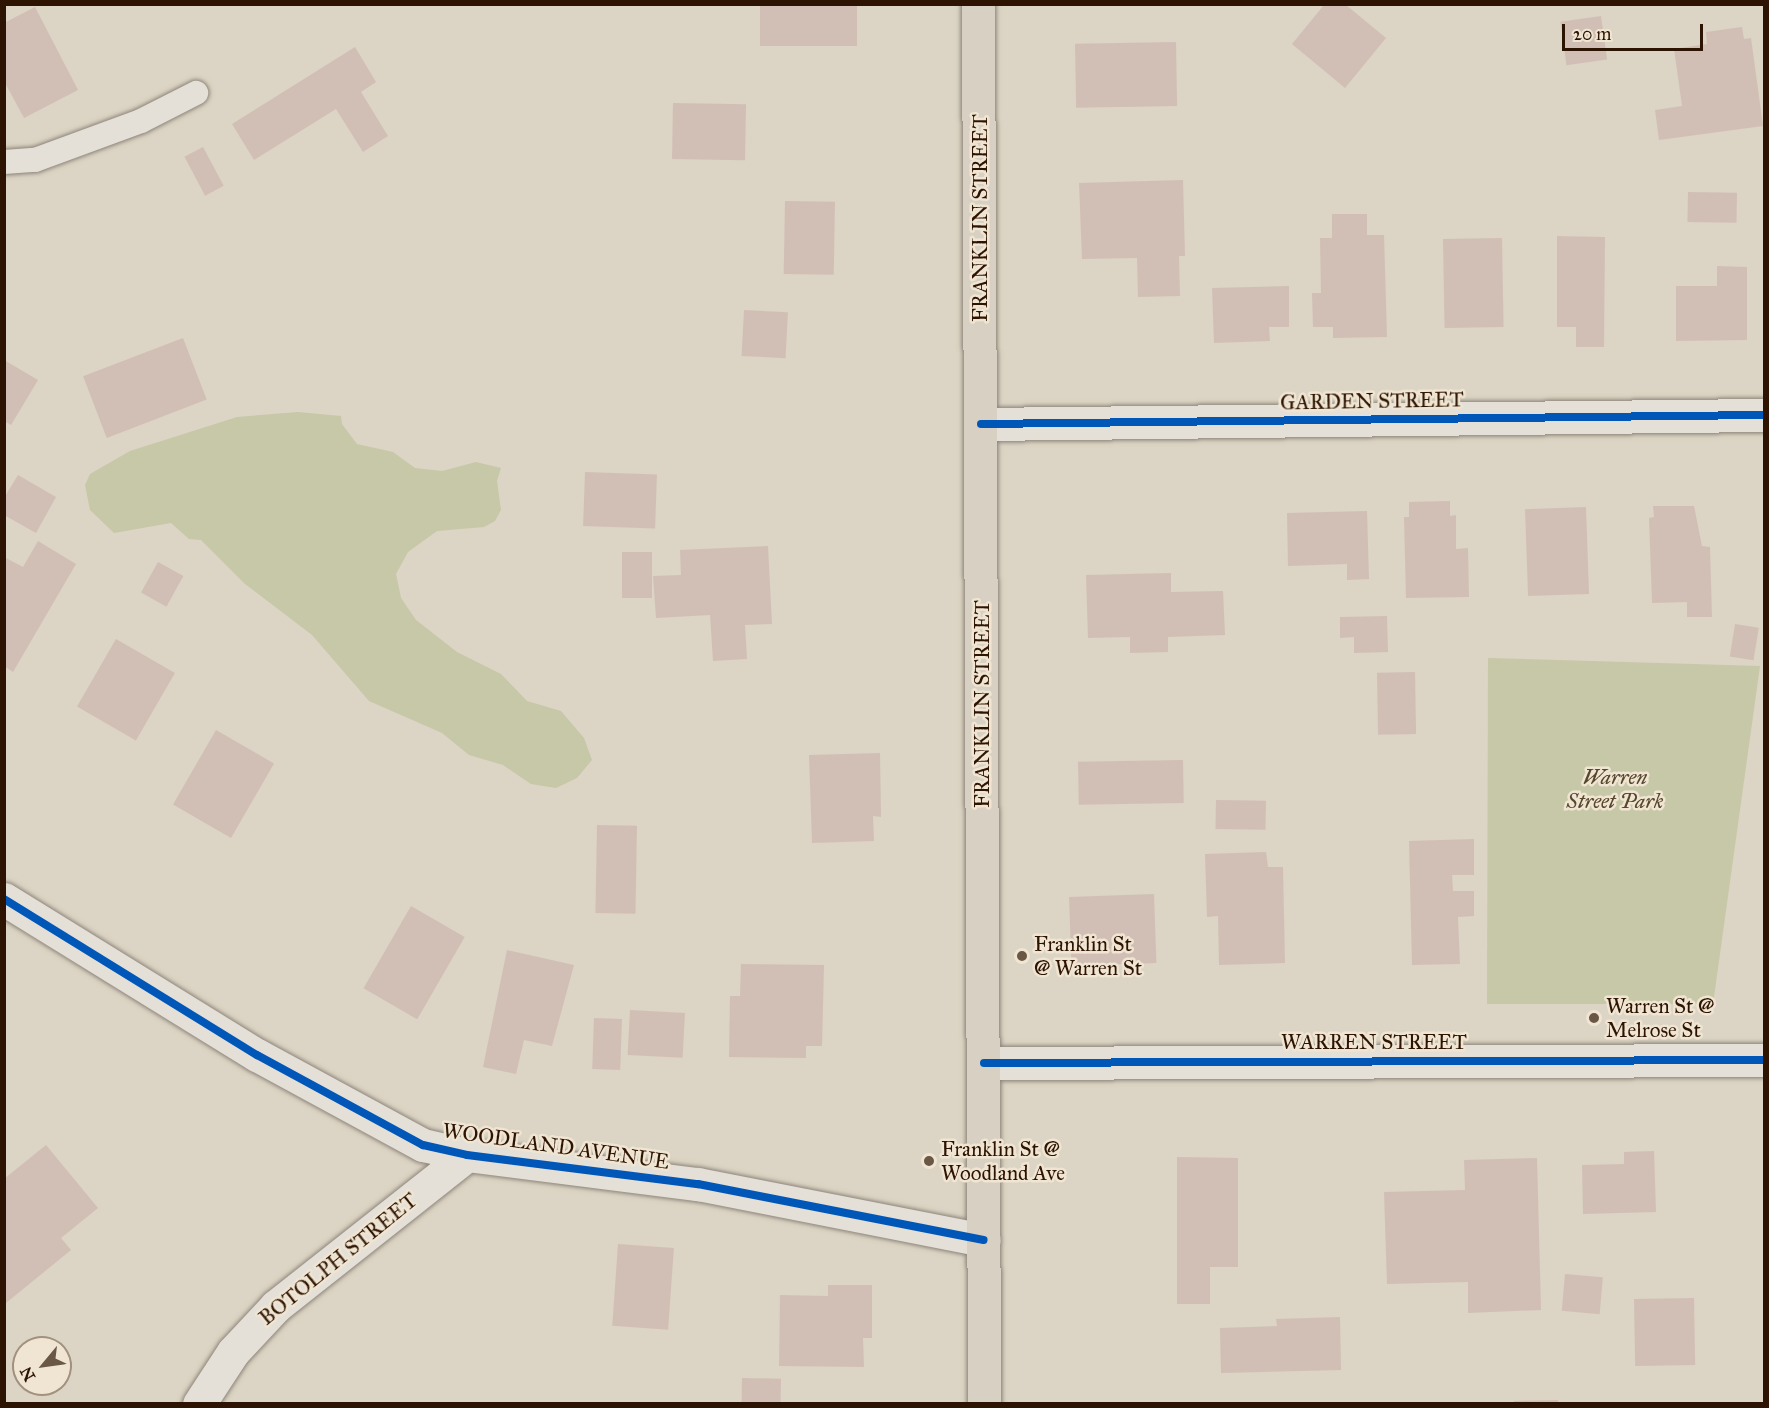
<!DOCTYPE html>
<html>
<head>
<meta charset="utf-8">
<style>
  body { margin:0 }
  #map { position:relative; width:1769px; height:1408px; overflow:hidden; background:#dcd4c4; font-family:"IM FELL Great Primer",serif }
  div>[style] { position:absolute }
  .green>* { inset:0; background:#c7c8a7 }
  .building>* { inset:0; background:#d1bfb6; transform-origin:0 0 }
  .roads { filter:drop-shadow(0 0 2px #8d857a) drop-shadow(0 0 2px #8d857a) }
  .service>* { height:24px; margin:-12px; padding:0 12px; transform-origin:12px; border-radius:12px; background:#e4e0d8 }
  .minor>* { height:33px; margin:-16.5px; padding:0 16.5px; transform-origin:16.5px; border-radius:16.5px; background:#e4e0d8 }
  .primary>* { height:33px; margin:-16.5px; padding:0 16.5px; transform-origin:16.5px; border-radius:16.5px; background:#d8d1c3 }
  .cycleway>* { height:8px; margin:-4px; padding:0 4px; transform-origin:4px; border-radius:4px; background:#0057b8 }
  .dots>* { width:16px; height:16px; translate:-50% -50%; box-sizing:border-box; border:3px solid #efe5d2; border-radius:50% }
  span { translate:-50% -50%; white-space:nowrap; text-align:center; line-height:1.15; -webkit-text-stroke:5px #efe5d2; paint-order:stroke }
  .street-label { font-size:21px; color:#2d1301 }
  .park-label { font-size:21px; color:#56462c; font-style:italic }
  .poi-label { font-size:21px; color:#2d1301 }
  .left { translate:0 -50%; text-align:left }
  .frame { position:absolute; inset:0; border:6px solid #2d1301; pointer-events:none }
  .north { position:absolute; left:12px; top:1336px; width:60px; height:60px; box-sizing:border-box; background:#efe5d2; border:2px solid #a1917e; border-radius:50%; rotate:241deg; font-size:16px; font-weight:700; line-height:24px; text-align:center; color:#2d1301 }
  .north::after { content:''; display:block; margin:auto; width:21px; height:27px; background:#6a5745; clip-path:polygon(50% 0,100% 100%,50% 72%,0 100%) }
  .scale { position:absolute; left:1562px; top:24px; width:141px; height:27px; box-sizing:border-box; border:3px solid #2d1301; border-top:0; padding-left:8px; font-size:18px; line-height:21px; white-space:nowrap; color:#2d1301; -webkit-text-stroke:4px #efe5d2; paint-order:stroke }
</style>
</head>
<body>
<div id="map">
  <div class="green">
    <div style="clip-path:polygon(298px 412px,341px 416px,342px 424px,357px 444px,393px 452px,415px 468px,442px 471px,476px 462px,501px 468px,497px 481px,501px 510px,495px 521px,484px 527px,437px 531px,408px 552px,396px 574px,401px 598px,416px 620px,457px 652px,501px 674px,527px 701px,561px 711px,584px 738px,592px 760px,577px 778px,556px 788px,531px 784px,503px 765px,469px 755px,442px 733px,369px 701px,312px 635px,245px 584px,201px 540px,189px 539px,171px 523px,114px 533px,90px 510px,85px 485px,90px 474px,130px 451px,237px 417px)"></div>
    <div style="clip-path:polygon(1488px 658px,1760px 666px,1713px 1004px,1487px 1004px)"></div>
  </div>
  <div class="building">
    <div style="left:760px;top:4px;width:97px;height:42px"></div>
    <div style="clip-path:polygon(1324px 5px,1346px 5px,1386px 38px,1345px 88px,1292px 44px)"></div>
    <div style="clip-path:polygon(35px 7px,78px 90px,24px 118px,4px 81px,4px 23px)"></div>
    <div style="left:1601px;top:16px;width:44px;height:41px;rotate:82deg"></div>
    <div style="clip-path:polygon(1742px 27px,1744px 39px,1751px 38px,1763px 126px,1659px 140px,1655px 110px,1682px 106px,1674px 49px,1707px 44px,1706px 32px)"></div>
    <div style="left:1176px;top:42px;width:64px;height:101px;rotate:89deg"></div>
    <div style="clip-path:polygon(355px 47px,376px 82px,361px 92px,388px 136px,363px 152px,336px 109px,254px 160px,232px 124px)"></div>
    <div style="left:673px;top:103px;width:73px;height:56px;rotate:1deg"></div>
    <div style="left:203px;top:147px;width:44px;height:21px;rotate:62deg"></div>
    <div style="clip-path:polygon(1183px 180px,1185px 256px,1179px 256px,1180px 296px,1138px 297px,1137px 258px,1082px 259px,1079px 183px)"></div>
    <div style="left:1688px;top:192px;width:49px;height:30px;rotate:1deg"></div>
    <div style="left:785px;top:201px;width:50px;height:73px;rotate:1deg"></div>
    <div style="clip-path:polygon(1332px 214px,1367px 214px,1367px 235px,1384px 235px,1387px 337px,1333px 338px,1333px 327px,1313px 327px,1312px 293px,1321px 293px,1320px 238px,1332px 238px)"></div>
    <div style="clip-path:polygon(1557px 236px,1605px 237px,1604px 347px,1576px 347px,1576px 327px,1557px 327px)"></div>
    <div style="left:1502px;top:238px;width:89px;height:59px;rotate:89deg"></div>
    <div style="clip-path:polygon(1717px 266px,1747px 267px,1747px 340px,1676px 341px,1676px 286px,1717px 286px)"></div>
    <div style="clip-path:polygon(1289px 286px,1289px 327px,1269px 327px,1270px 341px,1214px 343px,1212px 288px)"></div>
    <div style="left:744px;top:310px;width:44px;height:46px;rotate:3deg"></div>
    <div style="left:183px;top:338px;width:66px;height:107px;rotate:69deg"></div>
    <div style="clip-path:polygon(4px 360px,38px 380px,11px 425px,4px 421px)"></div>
    <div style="left:585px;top:472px;width:72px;height:54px;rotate:2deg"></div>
    <div style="clip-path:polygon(18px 475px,56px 497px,36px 533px,4px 515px,4px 498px)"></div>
    <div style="clip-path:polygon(1450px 501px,1450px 516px,1456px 515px,1456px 549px,1468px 548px,1469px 597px,1406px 598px,1404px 517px,1409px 517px,1409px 502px)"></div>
    <div style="clip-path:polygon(1653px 506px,1694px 506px,1702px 546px,1710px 547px,1712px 617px,1687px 617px,1687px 602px,1652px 603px,1649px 518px,1654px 517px)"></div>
    <div style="left:1586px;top:507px;width:87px;height:61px;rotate:88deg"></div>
    <div style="clip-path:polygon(1367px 511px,1369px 579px,1347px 580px,1347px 564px,1288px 566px,1287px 513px)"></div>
    <div style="clip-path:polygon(38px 541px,76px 564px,13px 672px,4px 666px,4px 557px,23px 567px)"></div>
    <div style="clip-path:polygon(768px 546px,772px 624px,745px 625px,747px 659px,713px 661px,710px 615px,656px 618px,653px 576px,681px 575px,680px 550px)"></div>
    <div style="left:622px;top:552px;width:30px;height:46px"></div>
    <div style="left:158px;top:562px;width:29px;height:35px;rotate:29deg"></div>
    <div style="clip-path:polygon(1171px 573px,1171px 592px,1223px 591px,1225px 635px,1168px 637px,1168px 652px,1130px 653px,1130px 637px,1088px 638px,1086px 575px)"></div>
    <div style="clip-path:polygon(1387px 616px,1388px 652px,1354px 653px,1354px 637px,1340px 638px,1340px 617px)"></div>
    <div style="left:1735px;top:624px;width:24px;height:33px;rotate:9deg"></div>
    <div style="left:116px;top:639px;width:68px;height:78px;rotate:30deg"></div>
    <div style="left:1415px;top:672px;width:62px;height:38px;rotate:89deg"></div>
    <div style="left:216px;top:730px;width:67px;height:86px;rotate:30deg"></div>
    <div style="clip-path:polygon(880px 753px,881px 817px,873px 816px,874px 841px,812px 843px,809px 755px)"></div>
    <div style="left:1183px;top:760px;width:43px;height:105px;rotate:89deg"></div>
    <div style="left:1216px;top:800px;width:50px;height:29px;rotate:1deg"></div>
    <div style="left:597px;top:825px;width:40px;height:88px;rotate:1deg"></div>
    <div style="clip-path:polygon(1474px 839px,1474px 875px,1452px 875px,1453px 891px,1474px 891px,1474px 916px,1458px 917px,1460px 964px,1412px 965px,1409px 841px)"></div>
    <div style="clip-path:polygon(1266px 852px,1268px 867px,1283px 867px,1285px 963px,1219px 965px,1218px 916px,1207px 917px,1205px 854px)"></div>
    <div style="left:1154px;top:894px;width:69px;height:85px;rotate:88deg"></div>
    <div style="left:411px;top:906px;width:62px;height:95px;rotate:30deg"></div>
    <div style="clip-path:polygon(507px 950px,574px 965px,552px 1046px,524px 1040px,516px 1074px,483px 1067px)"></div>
    <div style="clip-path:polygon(741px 964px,824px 965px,822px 1046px,806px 1046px,806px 1058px,729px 1057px,730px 996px,740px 996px)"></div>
    <div style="left:630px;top:1010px;width:55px;height:45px;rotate:3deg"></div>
    <div style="left:594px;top:1018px;width:28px;height:51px;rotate:2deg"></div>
    <div style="clip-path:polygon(46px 1145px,98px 1208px,61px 1238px,71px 1250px,6px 1303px,4px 1179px)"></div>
    <div style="clip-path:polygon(1654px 1151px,1656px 1212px,1583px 1214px,1582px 1165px,1624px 1164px,1624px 1152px)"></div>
    <div style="clip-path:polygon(1177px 1157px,1238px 1158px,1238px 1267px,1210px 1267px,1210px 1304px,1177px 1304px)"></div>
    <div style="clip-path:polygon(1537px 1158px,1541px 1310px,1468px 1313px,1468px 1282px,1387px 1284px,1384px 1192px,1465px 1190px,1464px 1160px)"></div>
    <div style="left:618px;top:1244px;width:56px;height:82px;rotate:4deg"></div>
    <div style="left:1565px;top:1274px;width:38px;height:37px;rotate:5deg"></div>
    <div style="clip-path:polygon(828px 1285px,872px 1285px,872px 1338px,863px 1338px,864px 1367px,779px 1366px,780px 1295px,828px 1296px)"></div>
    <div style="left:1694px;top:1298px;width:67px;height:60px;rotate:89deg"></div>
    <div style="clip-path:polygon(1340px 1317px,1341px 1370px,1221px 1373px,1220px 1328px,1277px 1326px,1276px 1319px)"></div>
    <div style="left:742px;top:1378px;width:39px;height:26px;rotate:1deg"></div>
    <div style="clip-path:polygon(1558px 1400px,1558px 1404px,1514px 1404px,1514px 1401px)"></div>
  </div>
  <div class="roads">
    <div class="service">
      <div style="left:4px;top:162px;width:31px;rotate:-4deg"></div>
      <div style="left:35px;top:160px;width:113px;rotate:-20.2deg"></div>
      <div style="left:141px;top:121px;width:62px;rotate:-27deg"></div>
    </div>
    <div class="minor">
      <div style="left:981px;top:424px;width:783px;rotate:-0.66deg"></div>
      <div style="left:4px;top:899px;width:297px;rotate:31.7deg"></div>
      <div style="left:257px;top:1055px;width:189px;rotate:28.5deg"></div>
      <div style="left:423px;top:1145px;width:45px;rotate:12.8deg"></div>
      <div style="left:467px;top:1155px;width:233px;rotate:7.2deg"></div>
      <div style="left:698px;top:1184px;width:291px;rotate:11.1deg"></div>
      <div style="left:984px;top:1063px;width:780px;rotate:-0.22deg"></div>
      <div style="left:199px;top:1404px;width:62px;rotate:-56.8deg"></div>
      <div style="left:233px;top:1352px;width:63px;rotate:-46.9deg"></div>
      <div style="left:276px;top:1306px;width:243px;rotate:-38.3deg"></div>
    </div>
    <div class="primary">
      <div style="left:978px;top:4px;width:1400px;rotate:89.75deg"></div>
    </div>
  </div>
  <div class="cycleway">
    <div style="left:981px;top:424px;width:783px;rotate:-0.66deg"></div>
    <div style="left:4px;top:899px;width:297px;rotate:31.7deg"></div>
    <div style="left:257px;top:1055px;width:189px;rotate:28.5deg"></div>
    <div style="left:423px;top:1145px;width:45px;rotate:12.8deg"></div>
    <div style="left:467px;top:1155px;width:233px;rotate:7.2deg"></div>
    <div style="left:698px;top:1184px;width:291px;rotate:11.1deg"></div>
    <div style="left:984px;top:1063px;width:780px;rotate:-0.22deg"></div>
  </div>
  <div class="dots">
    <div style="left:1022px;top:956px;background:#6a5745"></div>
    <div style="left:1594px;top:1018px;background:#6a5745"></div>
    <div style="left:929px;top:1161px;background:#6a5745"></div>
  </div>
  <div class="street-label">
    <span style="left:980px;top:218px;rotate:-90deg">FRANKLIN STREET</span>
    <span style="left:1372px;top:401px;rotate:-1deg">GARDEN STREET</span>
    <span style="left:982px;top:704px;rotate:-90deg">FRANKLIN STREET</span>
    <span style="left:1374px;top:1042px">WARREN STREET</span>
    <span style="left:556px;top:1146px;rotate:8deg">WOODLAND AVENUE</span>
    <span style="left:338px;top:1259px;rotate:-39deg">BOTOLPH STREET</span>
  </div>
  <div class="park-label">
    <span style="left:1615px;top:789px">Warren<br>Street Park</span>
  </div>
  <div class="poi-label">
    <span class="left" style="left:1034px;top:956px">Franklin St<br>@ Warren St</span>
    <span class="left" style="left:1606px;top:1018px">Warren St @<br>Melrose St</span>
    <span class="left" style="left:941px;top:1161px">Franklin St @<br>Woodland Ave</span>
  </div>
  <div class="frame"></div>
  <div class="north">N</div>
  <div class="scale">20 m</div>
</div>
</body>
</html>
